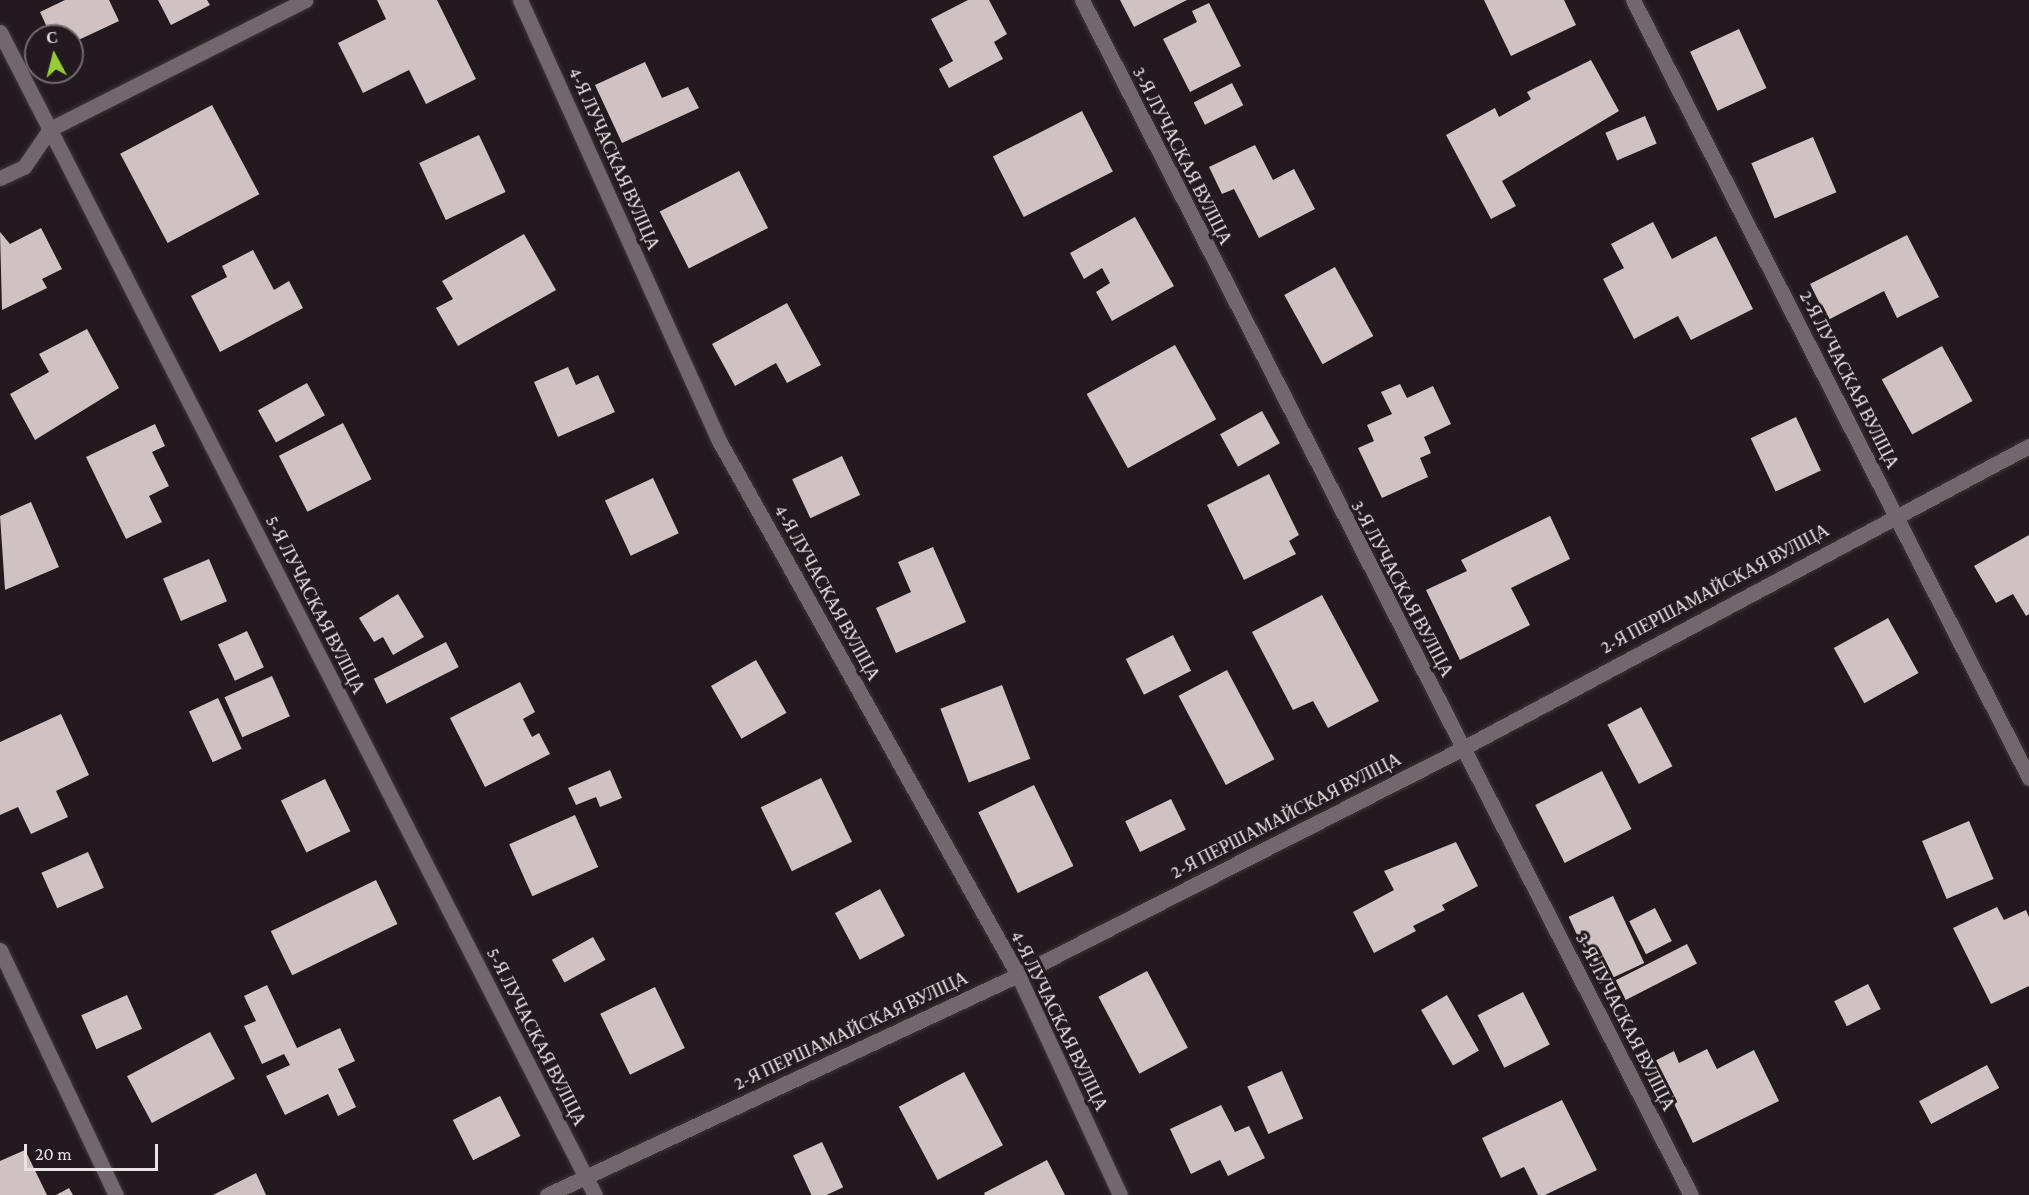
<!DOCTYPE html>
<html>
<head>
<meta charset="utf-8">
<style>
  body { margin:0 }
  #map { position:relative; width:2029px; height:1195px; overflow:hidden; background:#221a1e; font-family:"Crimson Pro",serif }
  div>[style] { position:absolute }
  .building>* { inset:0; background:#d0c2c3; transform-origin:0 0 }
  .roads { filter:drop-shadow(0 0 2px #3c3639) drop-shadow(0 0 2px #3c3639) }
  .street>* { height:15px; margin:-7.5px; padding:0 7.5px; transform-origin:7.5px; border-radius:7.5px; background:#71676d }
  span { translate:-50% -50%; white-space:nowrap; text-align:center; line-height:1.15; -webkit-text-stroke:6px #221a1e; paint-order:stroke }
  .street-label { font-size:18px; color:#e9e3e6 }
  .north { position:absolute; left:24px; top:24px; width:60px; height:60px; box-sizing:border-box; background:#221a1e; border:2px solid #726a6e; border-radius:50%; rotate:353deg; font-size:16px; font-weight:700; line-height:24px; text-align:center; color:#e9e3e6 }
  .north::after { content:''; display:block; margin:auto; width:21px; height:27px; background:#96cc39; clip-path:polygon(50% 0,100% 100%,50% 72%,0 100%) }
  .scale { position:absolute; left:24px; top:1144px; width:134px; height:27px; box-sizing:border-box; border:3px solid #e9e3e6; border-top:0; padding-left:8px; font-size:18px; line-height:21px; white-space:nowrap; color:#e9e3e6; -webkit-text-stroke:4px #221a1e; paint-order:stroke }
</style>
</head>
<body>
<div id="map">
  <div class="building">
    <div style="clip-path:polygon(65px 0,109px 0,119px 21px,72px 43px,72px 36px,51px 36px,40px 12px)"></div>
    <div style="clip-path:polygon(158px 0,207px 0,210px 5px,171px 25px)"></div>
    <div style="clip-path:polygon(377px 0,437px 0,476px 79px,426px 104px,409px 70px,363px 93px,338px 43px,386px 19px)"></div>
    <div style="clip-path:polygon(968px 0,989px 0,1007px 34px,994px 42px,1003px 59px,949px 88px,939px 69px,953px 61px,931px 19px)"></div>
    <div style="clip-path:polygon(1120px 0,1187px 0,1134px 27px)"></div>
    <div style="clip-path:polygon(1484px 0,1564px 0,1576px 25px,1511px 56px)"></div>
    <div style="clip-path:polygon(1209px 3px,1241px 66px,1190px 92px,1163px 39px,1197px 22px,1192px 11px)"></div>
    <div style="left:1739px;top:29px;width:65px;height:54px;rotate:65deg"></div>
    <div style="clip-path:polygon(1591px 60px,1619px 111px,1502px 181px,1516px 206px,1491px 219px,1446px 135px,1495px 108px,1499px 117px,1531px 99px,1527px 92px)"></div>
    <div style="clip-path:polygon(645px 62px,662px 98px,688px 87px,699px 108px,622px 143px,595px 85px)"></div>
    <div style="left:1232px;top:83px;width:25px;height:43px;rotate:63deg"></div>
    <div style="left:212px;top:105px;width:101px;height:104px;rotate:62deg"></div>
    <div style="left:1082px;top:111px;width:68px;height:100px;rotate:63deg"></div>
    <div style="left:1645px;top:116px;width:30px;height:43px;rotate:67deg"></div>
    <div style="left:479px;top:135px;width:63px;height:66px;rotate:65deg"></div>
    <div style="left:1813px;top:137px;width:60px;height:67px;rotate:67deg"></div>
    <div style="clip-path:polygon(1255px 145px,1273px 180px,1294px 169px,1315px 209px,1259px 238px,1234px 189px,1222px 194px,1209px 167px)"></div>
    <div style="left:739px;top:171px;width:64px;height:89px;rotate:63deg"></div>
    <div style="clip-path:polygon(1135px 217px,1174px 286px,1112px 321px,1096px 292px,1110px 283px,1102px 268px,1084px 279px,1070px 253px)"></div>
    <div style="clip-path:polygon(1653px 222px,1672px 259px,1716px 236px,1753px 309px,1691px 340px,1678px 316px,1634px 339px,1603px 279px,1624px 268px,1611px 244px)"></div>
    <div style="clip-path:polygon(41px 228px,62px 269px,42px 279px,47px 288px,2px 310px,0 232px,10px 244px)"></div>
    <div style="clip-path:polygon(524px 234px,556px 290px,458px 346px,436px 308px,453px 299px,442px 281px)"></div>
    <div style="clip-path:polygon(1907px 235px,1939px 297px,1897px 318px,1884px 291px,1828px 320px,1810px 284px)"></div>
    <div style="clip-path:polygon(253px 250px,274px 290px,289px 281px,303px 308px,220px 352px,191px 296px,227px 277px,222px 266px)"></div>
    <div style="left:1335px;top:267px;width:79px;height:58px;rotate:61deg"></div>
    <div style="clip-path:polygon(787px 303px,821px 365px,787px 383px,776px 363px,735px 386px,712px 344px)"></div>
    <div style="clip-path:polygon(87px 329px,119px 388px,35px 440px,10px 394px,49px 372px,39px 354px)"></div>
    <div style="left:1175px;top:345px;width:85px;height:101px;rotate:61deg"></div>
    <div style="left:1942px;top:346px;width:63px;height:69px;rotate:61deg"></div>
    <div style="clip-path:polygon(568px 367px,576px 385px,598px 375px,615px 412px,558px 437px,534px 382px)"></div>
    <div style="left:307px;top:383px;width:37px;height:56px;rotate:61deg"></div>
    <div style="clip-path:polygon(1400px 384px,1407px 398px,1433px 386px,1451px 424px,1424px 437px,1431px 453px,1420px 458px,1428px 477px,1382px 498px,1358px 448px,1374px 441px,1367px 425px,1392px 414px,1381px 392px)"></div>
    <div style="left:1262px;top:411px;width:37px;height:48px;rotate:61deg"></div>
    <div style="left:1796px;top:417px;width:59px;height:50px;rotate:65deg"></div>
    <div style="left:343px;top:423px;width:63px;height:72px;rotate:63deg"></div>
    <div style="clip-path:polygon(155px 424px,165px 446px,152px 452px,169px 486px,149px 496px,162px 522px,126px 539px,86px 457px)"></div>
    <div style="left:842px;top:456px;width:43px;height:55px;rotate:65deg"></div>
    <div style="clip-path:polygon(1269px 474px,1299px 535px,1289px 541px,1296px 554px,1244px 580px,1207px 505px)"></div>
    <div style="left:653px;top:478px;width:61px;height:53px;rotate:65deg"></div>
    <div style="clip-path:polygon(31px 502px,59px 567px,5px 590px,0 516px)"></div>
    <div style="clip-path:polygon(1550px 516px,1570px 559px,1511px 588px,1530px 625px,1460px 660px,1426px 590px,1467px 571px,1461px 560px)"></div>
    <div style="clip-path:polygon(2029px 535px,2029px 614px,2026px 616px,2013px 594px,1996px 603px,1974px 566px)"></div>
    <div style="clip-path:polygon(933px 547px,966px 622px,896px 653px,876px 608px,911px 592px,898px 562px)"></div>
    <div style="left:209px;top:559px;width:46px;height:50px;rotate:67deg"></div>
    <div style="clip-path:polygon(398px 594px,424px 637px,393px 655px,383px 637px,374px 642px,359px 618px)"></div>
    <div style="clip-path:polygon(1322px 595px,1379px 701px,1328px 728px,1313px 701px,1293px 710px,1252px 632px)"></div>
    <div style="left:1888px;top:618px;width:63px;height:62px;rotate:61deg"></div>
    <div style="left:247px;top:631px;width:40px;height:32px;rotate:65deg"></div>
    <div style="left:1173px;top:635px;width:40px;height:53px;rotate:63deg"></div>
    <div style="left:446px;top:642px;width:28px;height:81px;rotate:63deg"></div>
    <div style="left:756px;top:660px;width:61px;height:52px;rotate:60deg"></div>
    <div style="left:1227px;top:670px;width:101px;height:55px;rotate:62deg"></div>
    <div style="left:272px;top:676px;width:44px;height:52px;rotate:66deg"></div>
    <div style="clip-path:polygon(520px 682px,535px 712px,523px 719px,532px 737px,539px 733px,550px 754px,485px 787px,450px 718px)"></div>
    <div style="left:1002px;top:685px;width:79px;height:66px;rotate:69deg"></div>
    <div style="left:218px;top:698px;width:56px;height:32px;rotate:65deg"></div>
    <div style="left:1641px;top:707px;width:67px;height:38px;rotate:62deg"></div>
    <div style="clip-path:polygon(61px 714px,89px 775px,56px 791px,68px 817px,31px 834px,18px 807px,0 815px,0 742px)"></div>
    <div style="clip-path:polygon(610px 770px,622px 798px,600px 807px,596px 797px,576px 805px,568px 788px)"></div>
    <div style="left:1602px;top:771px;width:65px;height:75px;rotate:63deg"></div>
    <div style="left:821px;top:778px;width:71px;height:67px;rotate:64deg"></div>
    <div style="left:325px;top:779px;width:58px;height:49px;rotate:64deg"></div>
    <div style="left:1034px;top:785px;width:90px;height:62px;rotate:64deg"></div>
    <div style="left:1171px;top:799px;width:34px;height:51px;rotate:64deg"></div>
    <div style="left:575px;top:815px;width:57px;height:72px;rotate:66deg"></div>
    <div style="left:1969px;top:821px;width:63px;height:51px;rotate:67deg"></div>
    <div style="clip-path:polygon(1456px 842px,1478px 886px,1442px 905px,1445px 910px,1413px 926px,1416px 931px,1374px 953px,1353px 912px,1394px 890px,1384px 871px)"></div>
    <div style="left:88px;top:852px;width:39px;height:51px;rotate:66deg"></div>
    <div style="left:376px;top:880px;width:49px;height:117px;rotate:64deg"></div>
    <div style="left:880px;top:889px;width:53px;height:51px;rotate:62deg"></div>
    <div style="left:1613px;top:896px;width:74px;height:49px;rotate:65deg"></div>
    <div style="clip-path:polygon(1997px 907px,2004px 920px,2026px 910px,2029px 917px,2029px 986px,1991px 1004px,1953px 928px)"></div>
    <div style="left:1655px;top:908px;width:37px;height:29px;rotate:63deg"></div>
    <div style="left:593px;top:937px;width:26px;height:47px;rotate:61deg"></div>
    <div style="left:1687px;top:944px;width:22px;height:80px;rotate:63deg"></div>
    <div style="left:1147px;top:971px;width:87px;height:55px;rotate:62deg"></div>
    <div style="left:1868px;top:984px;width:28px;height:38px;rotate:63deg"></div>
    <div style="clip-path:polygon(267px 985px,297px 1048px,340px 1028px,355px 1061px,338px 1069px,356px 1107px,338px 1116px,328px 1094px,285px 1115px,266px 1076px,290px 1065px,284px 1054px,262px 1064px,244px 1026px,256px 1021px,244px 996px)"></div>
    <div style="left:655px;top:987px;width:68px;height:61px;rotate:64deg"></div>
    <div style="left:1523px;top:992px;width:59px;height:51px;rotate:63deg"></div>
    <div style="left:127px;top:995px;width:37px;height:50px;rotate:66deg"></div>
    <div style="left:1447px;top:995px;width:64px;height:30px;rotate:60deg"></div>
    <div style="left:210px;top:1032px;width:53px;height:94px;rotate:62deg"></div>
    <div style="clip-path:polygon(1707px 1049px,1717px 1069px,1754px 1050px,1779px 1101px,1693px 1143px,1663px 1081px,1656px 1084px,1647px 1065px,1674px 1051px,1679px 1063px)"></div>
    <div style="left:1987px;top:1065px;width:26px;height:77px;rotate:62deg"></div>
    <div style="left:1282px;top:1071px;width:52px;height:38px;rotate:66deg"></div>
    <div style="left:964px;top:1072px;width:83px;height:74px;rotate:62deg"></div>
    <div style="left:500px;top:1096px;width:45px;height:53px;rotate:63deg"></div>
    <div style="clip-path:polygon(1562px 1100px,1597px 1170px,1545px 1195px,1538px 1195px,1524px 1167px,1501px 1178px,1482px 1138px)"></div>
    <div style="clip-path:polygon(1221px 1105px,1235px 1132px,1249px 1126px,1265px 1158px,1228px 1176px,1220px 1160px,1191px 1174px,1170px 1129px)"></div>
    <div style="left:822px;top:1142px;width:50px;height:32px;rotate:65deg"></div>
    <div style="clip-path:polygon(25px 1150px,47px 1195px,0 1195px,0 1161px)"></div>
    <div style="clip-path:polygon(1047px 1160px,1065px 1195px,985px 1195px,984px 1193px)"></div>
    <div style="clip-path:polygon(256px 1173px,266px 1195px,213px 1195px)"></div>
    <div style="clip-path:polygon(69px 1188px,73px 1195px,56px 1195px)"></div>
  </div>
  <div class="roads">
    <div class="street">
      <div style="left:520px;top:0;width:482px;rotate:65.7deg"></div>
      <div style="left:718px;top:439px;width:614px;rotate:60.76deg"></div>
      <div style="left:1018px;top:975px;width:242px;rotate:65.1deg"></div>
      <div style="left:1082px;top:0;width:1341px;rotate:63deg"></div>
      <div style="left:1633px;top:0;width:873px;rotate:63.02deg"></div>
      <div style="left:0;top:32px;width:1306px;rotate:62.91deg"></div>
      <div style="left:0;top:178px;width:26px;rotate:-25deg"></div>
      <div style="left:24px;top:167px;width:46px;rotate:-55.6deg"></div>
      <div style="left:50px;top:129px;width:286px;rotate:-26.8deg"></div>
      <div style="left:0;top:950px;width:271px;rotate:64.7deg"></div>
      <div style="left:547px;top:1195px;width:520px;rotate:-25.04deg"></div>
      <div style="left:1018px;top:975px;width:500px;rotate:-27deg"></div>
      <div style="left:1463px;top:748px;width:642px;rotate:-28.08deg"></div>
    </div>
  </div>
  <div class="street-label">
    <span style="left:1182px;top:156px;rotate:63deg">3-Я ЛУЧАСКАЯ ВУЛІЦА</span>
    <span style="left:614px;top:159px;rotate:66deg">4-Я ЛУЧАСКАЯ ВУЛІЦА</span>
    <span style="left:1849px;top:380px;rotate:63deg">2-Я ЛУЧАСКАЯ ВУЛІЦА</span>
    <span style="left:1402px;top:589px;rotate:62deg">3-Я ЛУЧАСКАЯ ВУЛІЦА</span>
    <span style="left:1715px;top:589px;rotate:-28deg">2-Я ПЕРШАМАЙСКАЯ ВУЛІЦА</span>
    <span style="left:827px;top:593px;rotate:61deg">4-Я ЛУЧАСКАЯ ВУЛІЦА</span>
    <span style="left:315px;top:605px;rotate:63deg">5-Я ЛУЧАСКАЯ ВУЛІЦА</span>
    <span style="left:1286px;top:816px;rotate:-27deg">2-Я ПЕРШАМАЙСКАЯ ВУЛІЦА</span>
    <span style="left:1059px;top:1021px;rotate:64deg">4-Я ЛУЧАСКАЯ ВУЛІЦА</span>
    <span style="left:1625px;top:1022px;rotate:63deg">3-Я ЛУЧАСКАЯ ВУЛІЦА</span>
    <span style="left:851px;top:1031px;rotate:-25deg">2-Я ПЕРШАМАЙСКАЯ ВУЛІЦА</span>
    <span style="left:536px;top:1037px;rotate:63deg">5-Я ЛУЧАСКАЯ ВУЛІЦА</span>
  </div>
  <div class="north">С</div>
  <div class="scale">20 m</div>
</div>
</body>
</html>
